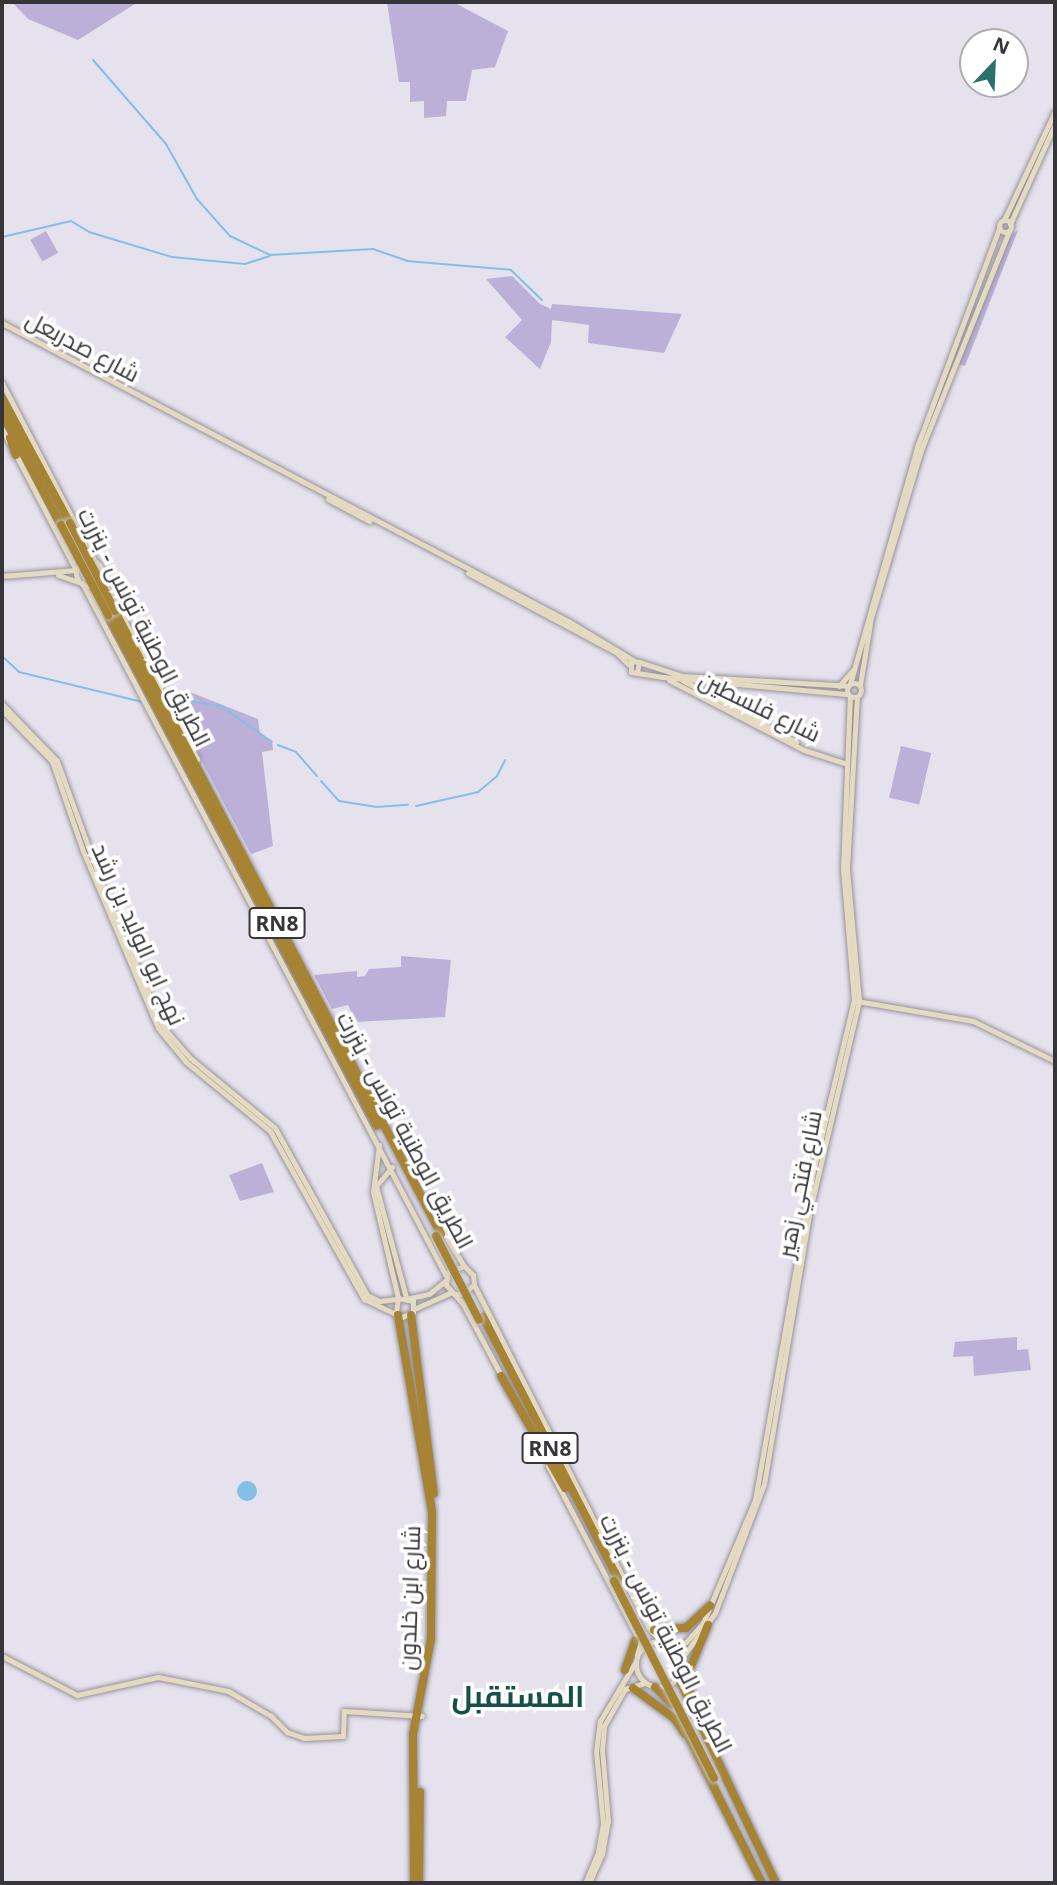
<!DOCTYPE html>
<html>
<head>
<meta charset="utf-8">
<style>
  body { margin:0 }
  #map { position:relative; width:1057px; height:1885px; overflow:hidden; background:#e5e2ed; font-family:"Noto Sans",Cairo,sans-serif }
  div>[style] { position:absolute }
  .green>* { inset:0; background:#bcb0d9; transform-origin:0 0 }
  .water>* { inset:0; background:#85bfe6 }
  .round { border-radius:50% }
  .stream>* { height:2px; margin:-1px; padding:0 1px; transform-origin:1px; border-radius:1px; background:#85bfe6 }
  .roads { filter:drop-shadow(0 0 2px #96939d) drop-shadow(0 0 2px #96939d) }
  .secondary>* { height:5px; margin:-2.5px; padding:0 2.5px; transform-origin:2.5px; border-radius:2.5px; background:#e4dac2 }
  .secondary>.ring { margin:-2.5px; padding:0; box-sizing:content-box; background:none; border:5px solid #e4dac2; border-radius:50% }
  .highway>* { height:8px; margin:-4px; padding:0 4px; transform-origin:4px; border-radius:4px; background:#a68434 }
  .bridges { filter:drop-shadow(0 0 2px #c3c2c4) drop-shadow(0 0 2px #c3c2c4) }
  .highway-bridge>* { height:8px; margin:-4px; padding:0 4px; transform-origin:4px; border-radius:4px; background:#a68434 }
  span { translate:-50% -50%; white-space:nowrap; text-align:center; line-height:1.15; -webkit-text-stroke:7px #fff; paint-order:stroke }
  .shield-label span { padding:2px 5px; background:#fff; border:2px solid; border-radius:5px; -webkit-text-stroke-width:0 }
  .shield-label { font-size:21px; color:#36353a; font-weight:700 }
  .street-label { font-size:23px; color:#36353a }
  .district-label { font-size:30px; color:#16504a; font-weight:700 }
  .frame { position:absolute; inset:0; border:4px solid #36353a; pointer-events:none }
  .north { position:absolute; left:959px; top:28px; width:70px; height:70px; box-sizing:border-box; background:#fff; border:2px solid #afaeb0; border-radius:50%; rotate:23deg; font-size:19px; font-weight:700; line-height:28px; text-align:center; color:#36353a }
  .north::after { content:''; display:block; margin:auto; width:24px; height:32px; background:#2a7169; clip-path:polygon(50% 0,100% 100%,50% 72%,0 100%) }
</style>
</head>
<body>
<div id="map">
  <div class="green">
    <div style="clip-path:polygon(12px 2px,138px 2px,78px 40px,28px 19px)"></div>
    <div style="clip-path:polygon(387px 2px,453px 2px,508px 31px,495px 67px,472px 70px,466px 101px,447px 101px,446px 116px,424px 118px,424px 101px,410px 102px,410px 82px,399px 82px)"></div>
    <div style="clip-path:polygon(1018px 230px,965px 366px,957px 363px,1009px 237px)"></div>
    <div style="left:46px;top:231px;width:25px;height:18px;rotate:61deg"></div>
    <div style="clip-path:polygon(512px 276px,540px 304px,551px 309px,552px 304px,682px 314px,664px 353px,588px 343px,589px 325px,552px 320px,551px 342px,540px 369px,505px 337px,522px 320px,486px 279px)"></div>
    <div style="clip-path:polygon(190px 692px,258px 719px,260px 734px,272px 740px,273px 750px,262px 752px,273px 846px,251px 854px,174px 709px)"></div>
    <div style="left:901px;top:746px;width:31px;height:53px;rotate:13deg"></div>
    <div style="clip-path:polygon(401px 956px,451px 960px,445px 1017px,356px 1022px,348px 1005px,332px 1009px,314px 975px,357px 971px,357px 977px,365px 976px,369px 969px,401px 967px)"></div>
    <div style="clip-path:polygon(262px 1163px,274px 1192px,240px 1201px,229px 1175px)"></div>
    <div style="clip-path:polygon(1017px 1337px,1017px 1350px,1028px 1349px,1031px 1370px,974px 1376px,973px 1356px,953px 1357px,955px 1342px)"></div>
  </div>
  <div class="water">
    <div class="round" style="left:237px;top:1481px;width:20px;height:20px"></div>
  </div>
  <div class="stream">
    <div style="left:93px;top:60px;width:111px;rotate:49deg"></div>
    <div style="left:166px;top:144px;width:63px;rotate:60.6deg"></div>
    <div style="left:197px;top:199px;width:50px;rotate:48.3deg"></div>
    <div style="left:230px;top:236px;width:44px;rotate:25.4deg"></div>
    <div style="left:270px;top:255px;width:103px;rotate:-3.3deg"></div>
    <div style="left:373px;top:249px;width:36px;rotate:19deg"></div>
    <div style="left:407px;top:261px;width:104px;rotate:4.9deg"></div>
    <div style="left:511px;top:270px;width:43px;rotate:44.1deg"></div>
    <div style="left:2px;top:237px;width:71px;rotate:-13.1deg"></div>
    <div style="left:71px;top:221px;width:21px;rotate:31deg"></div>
    <div style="left:89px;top:232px;width:87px;rotate:16.8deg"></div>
    <div style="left:172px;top:257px;width:73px;rotate:5.5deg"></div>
    <div style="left:245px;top:264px;width:26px;rotate:-18deg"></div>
    <div style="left:2px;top:656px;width:23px;rotate:43deg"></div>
    <div style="left:19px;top:672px;width:127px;rotate:13.7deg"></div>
    <div style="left:173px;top:707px;width:23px;rotate:-13deg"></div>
    <div style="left:195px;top:702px;width:26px;rotate:9deg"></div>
    <div style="left:221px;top:706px;width:62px;rotate:35.2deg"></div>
    <div style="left:278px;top:745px;width:19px;rotate:21deg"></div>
    <div style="left:296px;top:752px;width:32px;rotate:49deg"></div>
    <div style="left:321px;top:781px;width:27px;rotate:48deg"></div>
    <div style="left:339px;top:801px;width:37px;rotate:9deg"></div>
    <div style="left:376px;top:807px;width:32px;rotate:-4deg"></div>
    <div style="left:416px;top:806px;width:64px;rotate:-12.7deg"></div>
    <div style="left:478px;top:792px;width:25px;rotate:-40deg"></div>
    <div style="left:497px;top:776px;width:18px;rotate:-63deg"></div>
  </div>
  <div class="roads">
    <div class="secondary">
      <div class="ring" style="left:999px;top:220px;width:7px;height:7px"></div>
      <div style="left:1004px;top:220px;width:120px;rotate:-64.9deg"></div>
      <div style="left:1010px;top:224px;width:110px;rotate:-65.8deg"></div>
      <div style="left:2px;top:323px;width:640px;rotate:27.77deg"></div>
      <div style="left:568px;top:621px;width:76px;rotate:31deg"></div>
      <div style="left:2px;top:383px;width:202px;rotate:62.5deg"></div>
      <div style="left:2px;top:429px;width:15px;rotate:62deg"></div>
      <div style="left:15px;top:453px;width:132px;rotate:62.5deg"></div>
      <div style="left:328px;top:499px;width:47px;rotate:28.2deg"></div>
      <div class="ring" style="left:76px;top:560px;width:21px;height:21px"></div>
      <div style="left:468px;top:573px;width:169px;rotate:28.2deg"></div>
      <div style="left:617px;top:653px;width:16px;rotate:45deg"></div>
      <div style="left:58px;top:575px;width:21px;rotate:19deg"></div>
      <div style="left:2px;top:576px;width:74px;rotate:-4.6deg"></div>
      <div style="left:101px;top:576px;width:207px;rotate:62.3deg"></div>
      <div style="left:82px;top:583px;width:783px;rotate:62.29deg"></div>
      <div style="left:639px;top:662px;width:45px;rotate:18deg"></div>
      <div style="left:682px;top:676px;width:166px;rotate:3.4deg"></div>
      <div style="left:637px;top:672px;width:10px;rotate:-79deg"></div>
      <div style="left:639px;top:662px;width:8px;rotate:-173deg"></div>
      <div style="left:631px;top:661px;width:11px;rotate:90deg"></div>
      <div style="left:631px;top:672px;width:32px;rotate:9deg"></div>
      <div style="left:663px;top:677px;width:186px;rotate:5.3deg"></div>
      <div style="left:669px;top:680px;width:152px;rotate:27.4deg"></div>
      <div style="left:804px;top:750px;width:45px;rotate:18deg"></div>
      <div style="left:682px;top:680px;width:130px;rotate:28.5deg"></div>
      <div class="ring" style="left:847px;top:683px;width:9px;height:9px"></div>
      <div style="left:850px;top:684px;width:249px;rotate:-74.2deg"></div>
      <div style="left:918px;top:444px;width:231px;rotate:-69.4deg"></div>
      <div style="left:860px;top:685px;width:68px;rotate:-80.7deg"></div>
      <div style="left:871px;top:618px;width:175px;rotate:-73.4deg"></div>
      <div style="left:921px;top:450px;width:236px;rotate:-68.1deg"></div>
      <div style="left:839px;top:686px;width:21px;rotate:-49deg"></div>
      <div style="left:2px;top:704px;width:79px;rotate:46deg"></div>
      <div style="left:57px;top:761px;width:137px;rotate:70deg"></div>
      <div style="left:104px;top:890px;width:149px;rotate:66.7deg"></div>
      <div style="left:163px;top:1027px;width:41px;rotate:48.9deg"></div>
      <div style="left:190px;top:1058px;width:110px;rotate:39.5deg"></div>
      <div style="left:275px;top:1128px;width:191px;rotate:61.1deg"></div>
      <div style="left:367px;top:1295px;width:14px;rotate:25deg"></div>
      <div style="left:380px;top:1301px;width:17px;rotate:-7deg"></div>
      <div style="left:2px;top:710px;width:71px;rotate:45.6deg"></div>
      <div style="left:52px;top:761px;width:95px;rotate:71deg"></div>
      <div style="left:83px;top:851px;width:192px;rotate:67deg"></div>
      <div style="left:158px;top:1028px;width:44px;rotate:50.5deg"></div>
      <div style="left:186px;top:1062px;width:109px;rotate:39.4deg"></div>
      <div style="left:270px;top:1131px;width:193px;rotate:60.8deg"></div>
      <div style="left:364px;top:1299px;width:42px;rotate:25.3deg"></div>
      <div style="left:402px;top:1317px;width:12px;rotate:-24deg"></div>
      <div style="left:413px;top:1312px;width:11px;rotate:-90deg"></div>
      <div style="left:413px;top:1301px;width:15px;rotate:-169deg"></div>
      <div style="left:398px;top:1298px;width:15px;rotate:98deg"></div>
      <div style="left:857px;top:1001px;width:118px;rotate:9.8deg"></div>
      <div style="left:973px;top:1021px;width:91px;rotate:26deg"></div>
      <div style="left:379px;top:1145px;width:47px;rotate:97.3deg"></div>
      <div style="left:373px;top:1192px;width:109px;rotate:76.7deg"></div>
      <div style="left:392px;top:1167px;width:25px;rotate:130deg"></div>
      <div style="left:376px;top:1186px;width:115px;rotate:74.9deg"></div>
      <div style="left:442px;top:1230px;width:42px;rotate:58.6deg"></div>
      <div style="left:474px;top:1285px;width:384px;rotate:63deg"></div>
      <div style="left:648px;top:1627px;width:18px;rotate:49deg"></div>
      <div style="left:455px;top:1294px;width:9px"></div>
      <div style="left:464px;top:1294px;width:14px;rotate:-45deg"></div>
      <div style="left:474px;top:1284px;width:9px;rotate:-96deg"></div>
      <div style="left:473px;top:1275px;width:13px;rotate:-135deg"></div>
      <div style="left:464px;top:1266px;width:17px;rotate:159deg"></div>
      <div style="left:448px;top:1272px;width:13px;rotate:99deg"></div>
      <div style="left:446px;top:1285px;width:25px;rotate:48deg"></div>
      <div style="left:463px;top:1304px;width:83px;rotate:61.9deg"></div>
      <div style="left:410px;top:1298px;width:19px;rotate:-12deg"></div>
      <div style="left:429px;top:1294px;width:21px;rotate:-39deg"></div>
      <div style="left:414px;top:1309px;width:42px;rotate:-24.1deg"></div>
      <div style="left:548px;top:1466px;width:190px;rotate:62.4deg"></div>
      <div style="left:636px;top:1634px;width:12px;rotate:70deg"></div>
      <div style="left:640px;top:1645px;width:10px;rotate:107deg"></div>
      <div class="ring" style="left:636px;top:1641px;width:41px;height:41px"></div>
      <div style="left:671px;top:1645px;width:15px;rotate:-11deg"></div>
      <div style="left:686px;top:1642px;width:25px;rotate:-48deg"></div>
      <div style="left:703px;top:1623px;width:134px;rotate:-67.1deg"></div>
      <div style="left:755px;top:1500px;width:329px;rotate:-80deg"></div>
      <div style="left:812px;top:1176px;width:181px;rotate:-76.6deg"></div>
      <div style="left:854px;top:1000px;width:131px;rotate:-94.8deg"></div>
      <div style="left:843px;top:869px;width:173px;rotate:-87.7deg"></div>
      <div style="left:2px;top:1656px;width:85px;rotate:27.5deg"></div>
      <div style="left:77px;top:1695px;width:83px;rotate:-12.5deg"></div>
      <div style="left:158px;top:1677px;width:71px;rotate:11.3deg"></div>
      <div style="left:228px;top:1691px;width:50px;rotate:30.2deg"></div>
      <div style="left:271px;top:1716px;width:23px;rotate:45deg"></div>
      <div style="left:287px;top:1732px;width:18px;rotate:19deg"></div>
      <div style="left:304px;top:1738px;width:39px;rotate:-3deg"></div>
      <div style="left:343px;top:1736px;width:25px;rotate:-88deg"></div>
      <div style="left:344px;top:1711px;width:78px;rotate:3.7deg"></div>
      <div style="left:681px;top:1659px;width:57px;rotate:-53.5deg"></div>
      <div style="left:715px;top:1613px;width:138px;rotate:-69.2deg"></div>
      <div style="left:764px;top:1484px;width:278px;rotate:-80.5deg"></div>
      <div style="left:810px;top:1210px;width:215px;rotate:-76.8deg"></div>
      <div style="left:859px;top:1001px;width:133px;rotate:-95.2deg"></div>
      <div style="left:847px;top:869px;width:172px;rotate:-86.7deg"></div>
      <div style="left:585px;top:1883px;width:34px;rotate:-67deg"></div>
      <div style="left:598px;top:1852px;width:29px;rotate:-80deg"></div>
      <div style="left:603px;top:1823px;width:71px;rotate:-95.6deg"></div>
      <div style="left:596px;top:1752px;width:31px;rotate:-83deg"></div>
      <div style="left:600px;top:1721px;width:70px;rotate:-59deg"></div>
      <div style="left:589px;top:1883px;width:32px;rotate:-66deg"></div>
      <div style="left:602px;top:1854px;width:34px;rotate:-80deg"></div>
      <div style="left:608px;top:1821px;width:71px;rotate:-94.8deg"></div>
      <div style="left:602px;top:1750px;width:24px;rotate:-85deg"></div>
      <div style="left:604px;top:1726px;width:43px;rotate:-60.4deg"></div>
      <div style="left:625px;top:1689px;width:21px;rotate:-17deg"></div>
    </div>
    <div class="highway">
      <div style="left:2px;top:398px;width:142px;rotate:61.5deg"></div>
      <div style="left:2px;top:413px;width:127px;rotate:62.2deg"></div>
      <div style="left:10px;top:438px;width:18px;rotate:71deg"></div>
      <div style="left:115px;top:611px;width:703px;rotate:62.38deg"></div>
      <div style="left:108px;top:615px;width:577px;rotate:62.24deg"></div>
      <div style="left:398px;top:1315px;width:200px;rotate:80.2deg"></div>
      <div style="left:432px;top:1512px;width:127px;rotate:90.5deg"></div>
      <div style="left:431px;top:1639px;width:97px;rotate:100.7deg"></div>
      <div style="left:413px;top:1734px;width:149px;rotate:89.6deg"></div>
      <div style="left:411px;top:1315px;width:180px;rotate:82.7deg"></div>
      <div style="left:483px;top:1317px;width:295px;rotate:62.7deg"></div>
      <div style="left:501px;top:1376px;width:129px;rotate:60.3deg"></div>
      <div style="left:654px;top:1630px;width:32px;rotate:-4deg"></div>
      <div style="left:686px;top:1628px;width:33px;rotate:-43deg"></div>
      <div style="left:625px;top:1670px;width:31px;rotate:-71deg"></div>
      <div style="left:678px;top:1677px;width:228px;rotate:64.6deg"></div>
      <div style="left:655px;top:1687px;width:24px;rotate:45deg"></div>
      <div style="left:633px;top:1688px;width:52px;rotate:36.4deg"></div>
      <div style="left:675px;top:1719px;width:18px;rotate:56deg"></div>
      <div style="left:690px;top:1700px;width:29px;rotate:-92deg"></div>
      <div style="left:689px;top:1671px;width:50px;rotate:-67.6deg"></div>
      <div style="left:684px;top:1728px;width:174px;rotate:63.3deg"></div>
      <div style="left:419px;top:1883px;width:91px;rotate:-89.4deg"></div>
    </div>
  </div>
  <div class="bridges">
    <div class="highway-bridge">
      <div style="left:70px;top:523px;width:99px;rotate:62.9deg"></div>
      <div style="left:61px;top:525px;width:102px;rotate:62.4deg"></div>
      <div style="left:436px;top:1236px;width:94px;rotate:62.9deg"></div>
      <div style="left:614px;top:1581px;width:221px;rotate:63.1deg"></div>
    </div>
  </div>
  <div class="shield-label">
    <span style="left:277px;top:923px">RN8</span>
    <span style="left:550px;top:1448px">RN8</span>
  </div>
  <div class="street-label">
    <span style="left:83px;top:346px;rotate:28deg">شارع صدربعل</span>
    <span style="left:145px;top:627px;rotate:63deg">الطريق الوطنية تونس - بنزرت</span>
    <span style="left:760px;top:706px;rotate:26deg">شارع فلسطين</span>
    <span style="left:139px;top:934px;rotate:66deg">نهج ابو الوليد بن رشد</span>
    <span style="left:406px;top:1130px;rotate:62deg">الطريق الوطنية تونس - بنزرت</span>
    <span style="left:799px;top:1184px;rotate:-79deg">شارع فتحي زهير</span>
    <span style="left:409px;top:1598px;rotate:-88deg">شارع ابن خلدون</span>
    <span style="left:667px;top:1633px;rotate:63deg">الطريق الوطنية تونس - بنزرت</span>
  </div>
  <div class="district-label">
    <span style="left:518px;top:1696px">المستقبل</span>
  </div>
  <div class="frame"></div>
  <div class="north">N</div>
</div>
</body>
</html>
